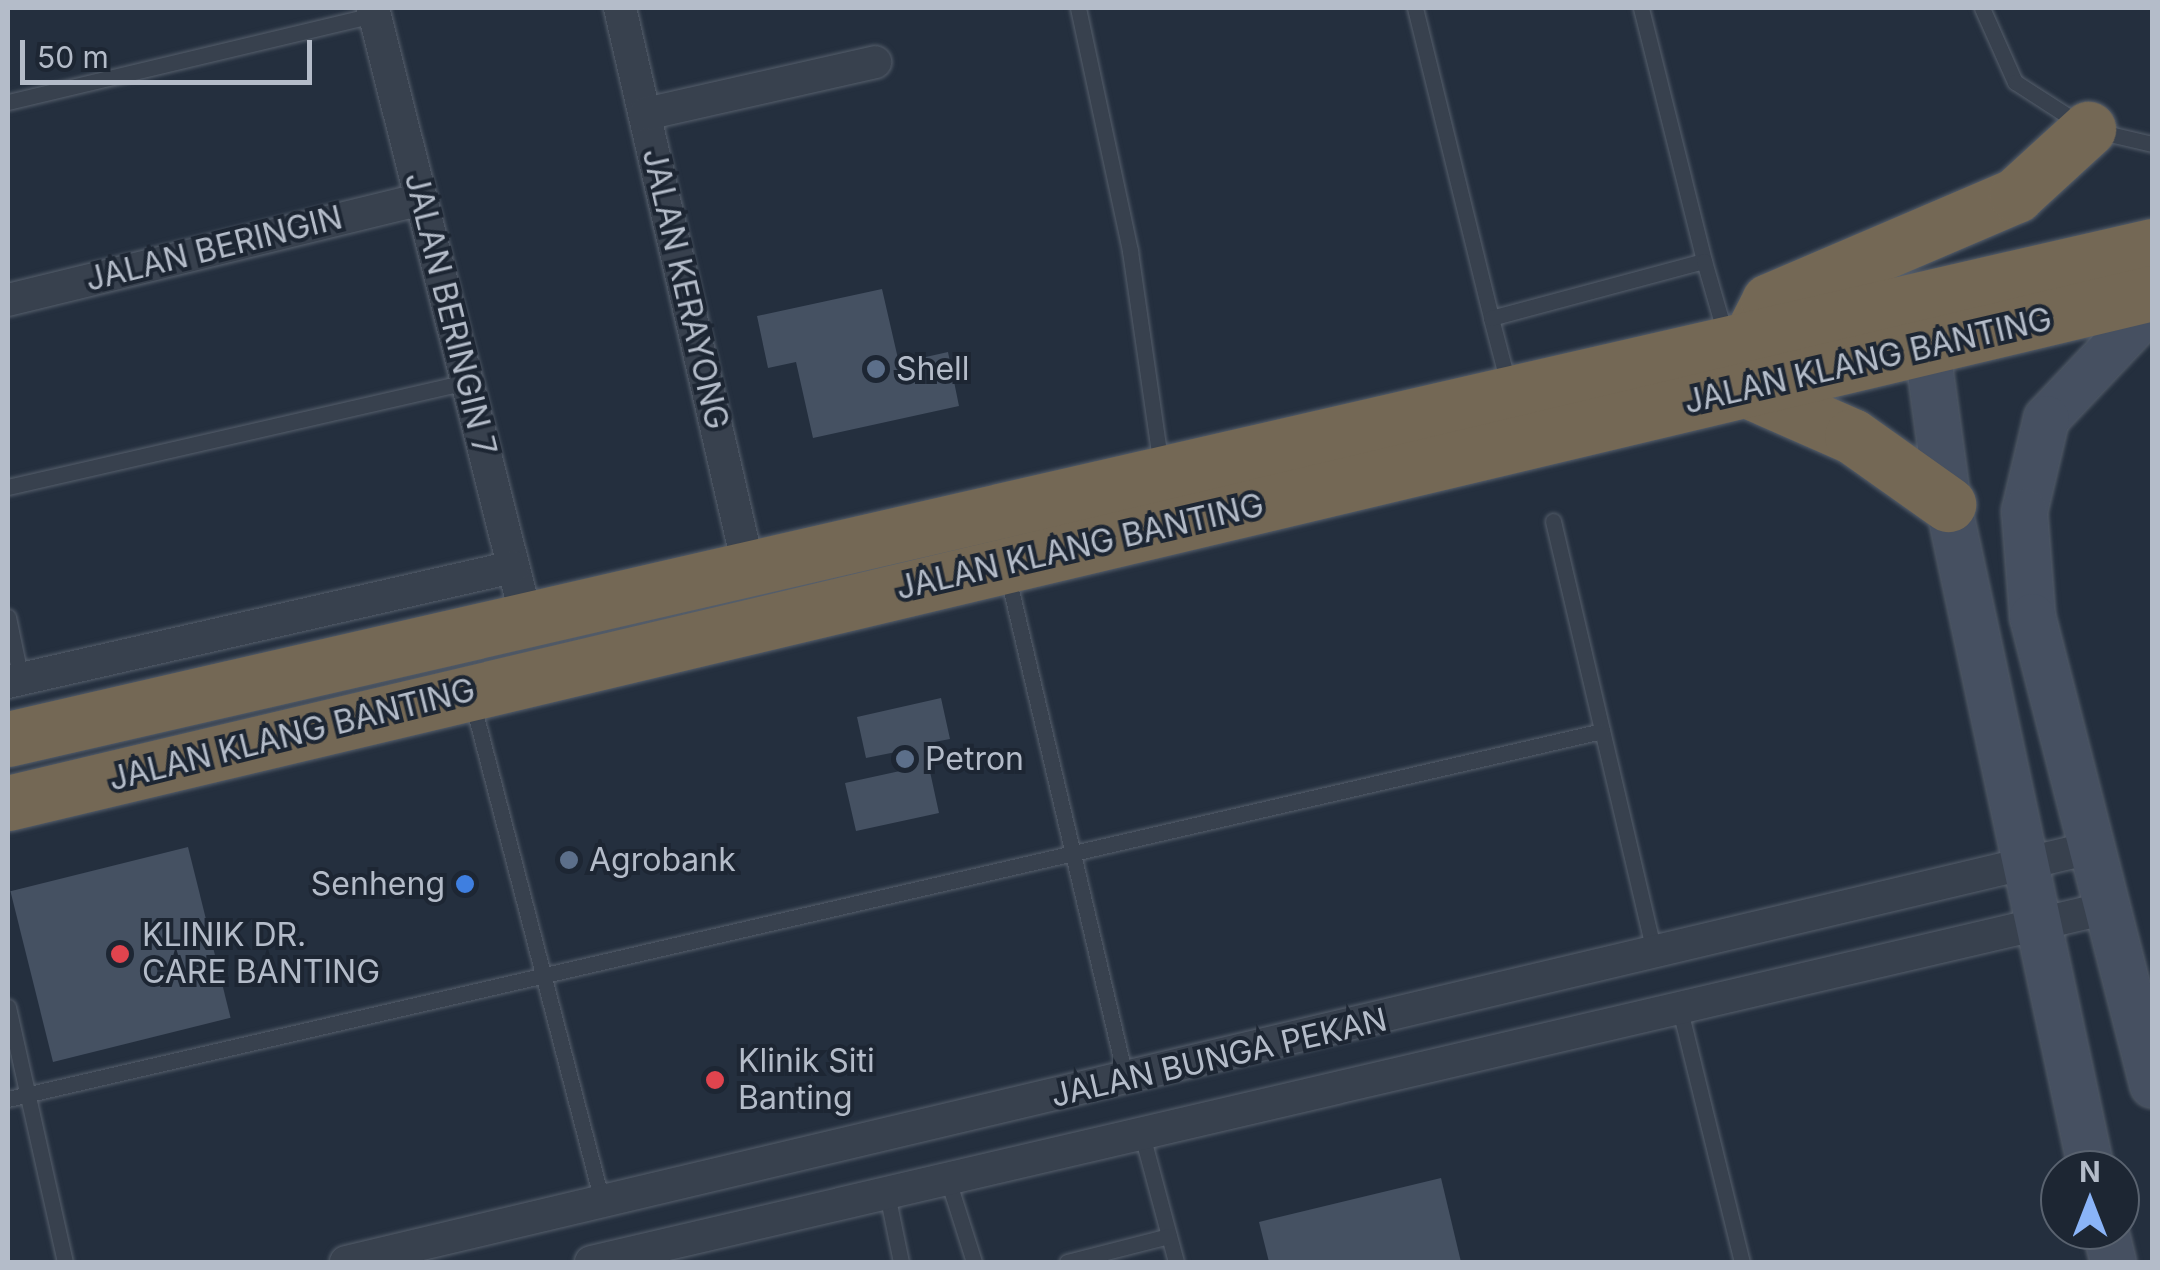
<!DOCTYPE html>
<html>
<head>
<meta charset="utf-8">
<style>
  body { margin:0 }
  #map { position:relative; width:2160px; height:1270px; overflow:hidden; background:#242f3e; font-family:Inter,sans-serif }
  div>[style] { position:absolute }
  .building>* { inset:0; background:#455162; transform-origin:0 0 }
  .roads { filter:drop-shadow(0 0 2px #565f6c) drop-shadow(0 0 2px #565f6c) }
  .lane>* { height:15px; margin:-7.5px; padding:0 7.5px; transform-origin:7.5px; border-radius:7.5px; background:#38414e }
  .street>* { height:32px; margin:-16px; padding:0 16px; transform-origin:16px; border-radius:16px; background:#38414e }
  .secondary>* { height:45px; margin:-22.5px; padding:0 22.5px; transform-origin:22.5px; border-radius:22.5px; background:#465061 }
  .highway>* { height:55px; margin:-27.5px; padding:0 27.5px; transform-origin:27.5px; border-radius:27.5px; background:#746855 }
  .dots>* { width:28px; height:28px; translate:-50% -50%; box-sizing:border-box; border:5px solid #1d2633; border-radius:50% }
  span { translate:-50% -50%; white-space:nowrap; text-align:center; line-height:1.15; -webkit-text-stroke:8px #1d2633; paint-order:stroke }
  .street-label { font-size:32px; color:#b4bcc9 }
  .poi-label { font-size:32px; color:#b4bcc9 }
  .left { translate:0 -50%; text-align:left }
  .right { translate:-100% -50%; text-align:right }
  .frame { position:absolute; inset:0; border:10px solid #b4bcc9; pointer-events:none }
  .north { position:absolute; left:2040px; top:1150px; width:100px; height:100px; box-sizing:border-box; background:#1d2633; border:2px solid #59626f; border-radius:50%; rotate:0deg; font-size:28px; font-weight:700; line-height:40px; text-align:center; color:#b4bcc9 }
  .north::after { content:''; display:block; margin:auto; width:35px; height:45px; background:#8ab4f8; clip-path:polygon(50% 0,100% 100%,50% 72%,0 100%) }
  .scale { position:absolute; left:20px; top:40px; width:292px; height:45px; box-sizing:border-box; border:5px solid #b4bcc9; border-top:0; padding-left:12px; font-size:30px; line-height:35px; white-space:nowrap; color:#b4bcc9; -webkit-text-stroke:8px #1d2633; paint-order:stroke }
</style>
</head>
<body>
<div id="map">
  <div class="building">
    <div style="clip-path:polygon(882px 289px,899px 363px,948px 352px,959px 406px,813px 438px,796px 362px,768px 368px,757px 316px)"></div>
    <div style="clip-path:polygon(941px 698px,950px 739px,924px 744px,939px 813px,856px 831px,845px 783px,900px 771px,896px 752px,866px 758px,857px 717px)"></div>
    <div style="left:188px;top:847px;width:176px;height:183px;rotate:76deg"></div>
    <div style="clip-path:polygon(1441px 1178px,1461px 1262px,1269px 1262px,1259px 1222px)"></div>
  </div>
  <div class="roads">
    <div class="lane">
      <div style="left:1078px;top:8px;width:249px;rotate:77.9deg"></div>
      <div style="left:1130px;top:251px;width:217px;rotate:81.8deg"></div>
      <div style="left:1415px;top:8px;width:319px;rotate:76.2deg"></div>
      <div style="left:1641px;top:8px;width:261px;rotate:76deg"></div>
      <div style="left:1982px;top:8px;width:81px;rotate:66deg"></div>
      <div style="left:2015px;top:82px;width:87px;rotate:32.8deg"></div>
      <div style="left:2088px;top:129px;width:66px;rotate:13.2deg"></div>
      <div style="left:8px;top:102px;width:376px;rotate:-13.4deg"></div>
      <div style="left:1508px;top:383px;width:67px;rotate:-104.7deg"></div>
      <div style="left:1491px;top:318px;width:220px;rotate:-15deg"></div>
      <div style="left:1704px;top:261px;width:79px;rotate:73.9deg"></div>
      <div style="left:8px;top:487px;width:471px;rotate:-12.9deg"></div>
      <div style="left:1553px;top:521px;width:443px;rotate:76.8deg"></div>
      <div style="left:1007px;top:573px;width:521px;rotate:76.79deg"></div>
      <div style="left:8px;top:617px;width:63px;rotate:78.2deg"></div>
      <div style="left:472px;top:701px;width:517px;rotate:75.43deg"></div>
      <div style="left:8px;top:1007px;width:261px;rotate:77.4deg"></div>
      <div style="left:1680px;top:1010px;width:260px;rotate:76.2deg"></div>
      <div style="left:8px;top:1099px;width:1636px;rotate:-13deg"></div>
      <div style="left:1142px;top:1135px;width:131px;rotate:75deg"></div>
      <div style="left:948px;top:1180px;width:86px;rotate:72.4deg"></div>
      <div style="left:887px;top:1194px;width:69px;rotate:78.4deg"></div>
      <div style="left:1067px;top:1262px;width:105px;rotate:-14.3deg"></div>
    </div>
    <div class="street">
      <div style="left:373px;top:8px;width:632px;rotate:75.9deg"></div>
      <div style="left:620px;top:8px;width:577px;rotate:77.07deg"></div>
      <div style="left:645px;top:114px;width:236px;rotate:-12.7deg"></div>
      <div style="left:8px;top:300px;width:425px;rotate:-13.7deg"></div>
      <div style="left:8px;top:682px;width:518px;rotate:-12.83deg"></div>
      <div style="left:346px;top:1262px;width:1792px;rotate:-13.35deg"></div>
      <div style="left:591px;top:1262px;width:1553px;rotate:-13.14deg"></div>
    </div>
    <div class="secondary">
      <div style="left:2152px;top:306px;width:154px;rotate:133.4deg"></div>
      <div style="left:2046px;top:418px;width:96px;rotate:103.3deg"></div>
      <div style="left:2024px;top:511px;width:105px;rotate:85.6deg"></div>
      <div style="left:2032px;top:616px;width:484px;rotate:75.6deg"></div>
      <div style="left:1922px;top:314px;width:192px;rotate:82.2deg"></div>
      <div style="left:1948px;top:504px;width:681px;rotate:77.88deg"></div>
      <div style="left:2105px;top:1230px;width:33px;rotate:76deg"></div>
    </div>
    <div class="highway">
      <div style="left:1748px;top:342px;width:46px;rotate:-62.9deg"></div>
      <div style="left:1769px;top:301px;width:269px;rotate:-23.2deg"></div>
      <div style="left:2016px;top:195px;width:98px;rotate:-42.5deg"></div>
      <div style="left:1747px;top:390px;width:115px;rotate:23.7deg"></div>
      <div style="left:1852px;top:436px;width:118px;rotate:35.3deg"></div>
      <div style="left:8px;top:739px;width:2200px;rotate:-12.95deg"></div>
      <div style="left:8px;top:803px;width:2204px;rotate:-13.38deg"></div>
    </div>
  </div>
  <div class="dots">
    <div style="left:876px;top:369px;background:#5c6f8a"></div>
    <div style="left:905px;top:759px;background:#5c6f8a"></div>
    <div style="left:569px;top:860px;background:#5c6f8a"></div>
    <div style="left:465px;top:884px;background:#3f7fe0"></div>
    <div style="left:120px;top:954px;background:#e0444e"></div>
    <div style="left:715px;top:1080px;background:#e0444e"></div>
  </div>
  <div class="street-label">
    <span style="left:214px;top:249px;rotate:-14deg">JALAN BERINGIN</span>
    <span style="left:685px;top:289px;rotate:77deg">JALAN KERAYONG</span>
    <span style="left:450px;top:314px;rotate:76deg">JALAN BERINGIN 7</span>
    <span style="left:1868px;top:361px;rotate:-13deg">JALAN KLANG BANTING</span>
    <span style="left:1080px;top:547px;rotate:-13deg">JALAN KLANG BANTING</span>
    <span style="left:292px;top:735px;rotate:-14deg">JALAN KLANG BANTING</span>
    <span style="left:1219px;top:1058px;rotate:-13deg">JALAN BUNGA PEKAN</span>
  </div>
  <div class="poi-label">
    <span class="left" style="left:896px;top:369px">Shell</span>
    <span class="left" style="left:925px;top:759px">Petron</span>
    <span class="left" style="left:589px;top:860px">Agrobank</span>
    <span class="right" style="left:445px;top:884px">Senheng</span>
    <span class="left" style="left:142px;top:954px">KLINIK DR.<br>CARE BANTING</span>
    <span class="left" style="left:738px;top:1080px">Klinik Siti<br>Banting</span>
  </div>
  <div class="frame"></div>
  <div class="north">N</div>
  <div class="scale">50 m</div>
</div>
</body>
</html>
